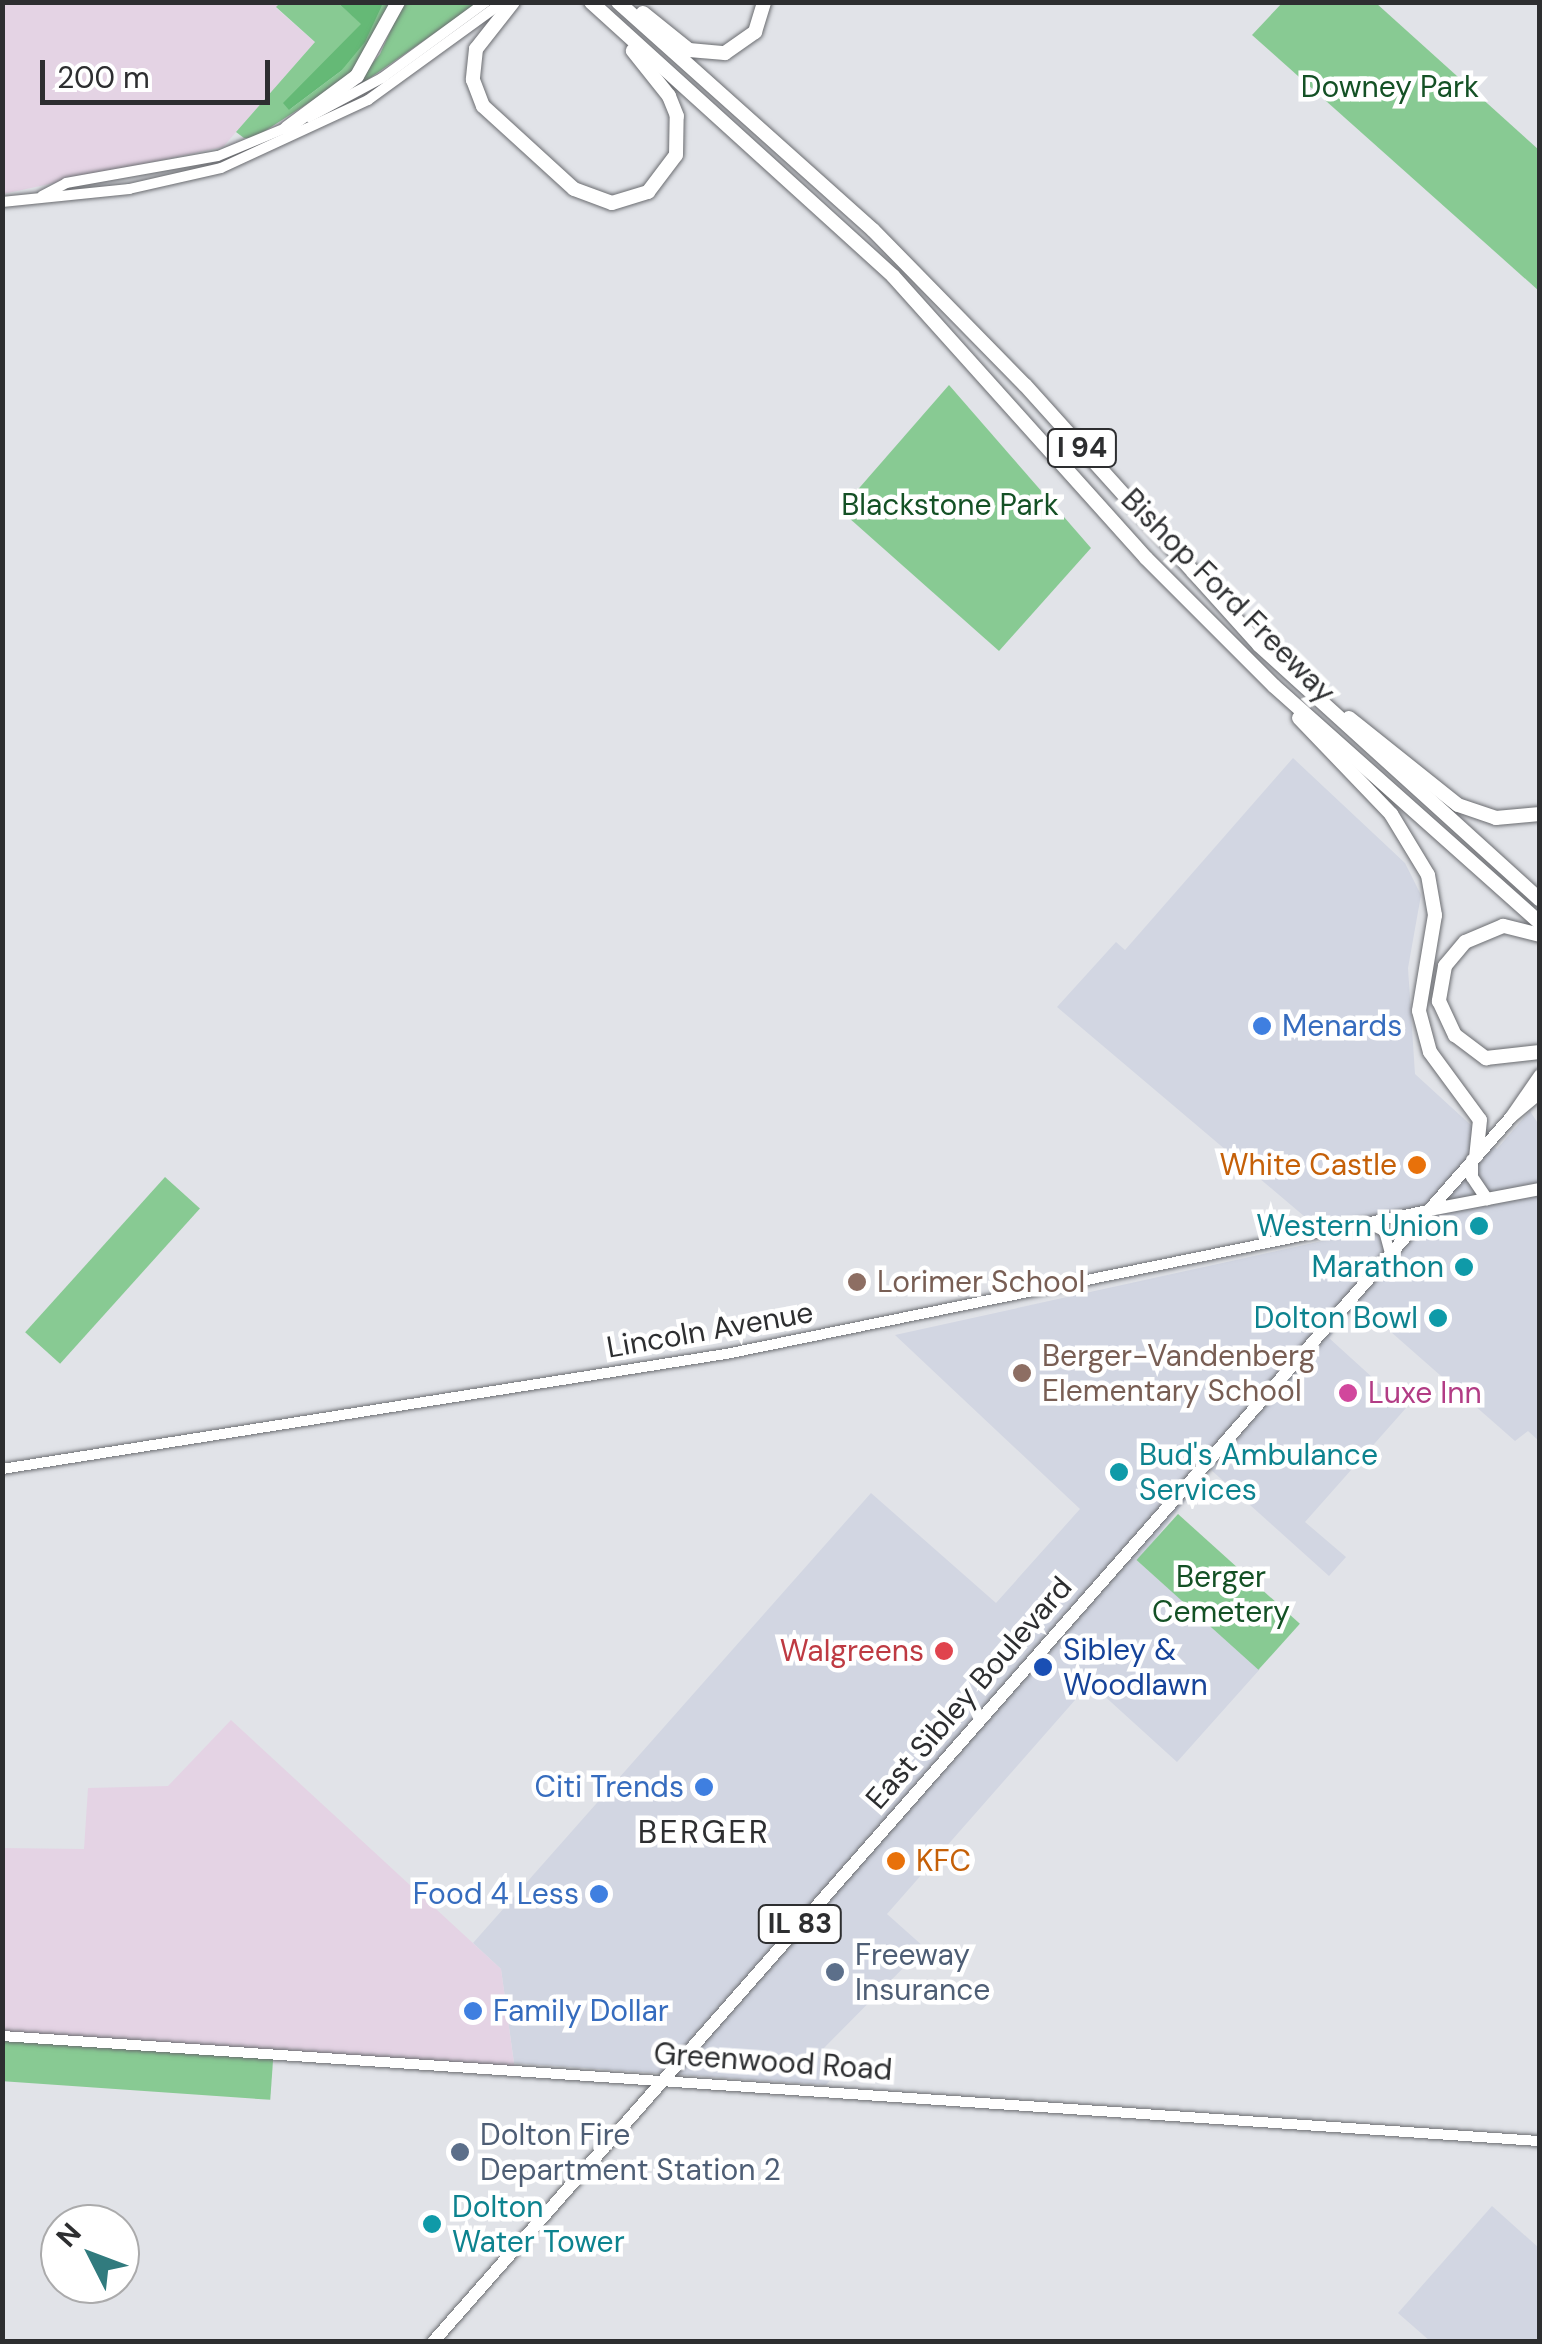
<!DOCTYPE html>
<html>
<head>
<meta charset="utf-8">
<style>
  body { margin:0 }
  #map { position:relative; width:1542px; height:2344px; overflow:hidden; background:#e1e3e8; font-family:"DM Sans",sans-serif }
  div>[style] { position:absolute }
  .built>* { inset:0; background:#d2d6e2 }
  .industrial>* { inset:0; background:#e4d3e4 }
  .green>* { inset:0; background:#88ca93; transform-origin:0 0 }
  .forest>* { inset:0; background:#65b976 }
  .roads { filter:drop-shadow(0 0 2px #6a6c70) drop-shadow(0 0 2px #6a6c70) }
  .minor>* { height:10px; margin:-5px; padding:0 5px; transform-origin:5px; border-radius:5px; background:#fff }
  .major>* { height:12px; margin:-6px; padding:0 6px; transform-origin:6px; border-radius:6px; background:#fff }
  .highway>* { height:14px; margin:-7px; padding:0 7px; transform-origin:7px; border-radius:7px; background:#fff }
  .dots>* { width:28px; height:28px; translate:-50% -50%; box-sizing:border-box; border:5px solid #fff; border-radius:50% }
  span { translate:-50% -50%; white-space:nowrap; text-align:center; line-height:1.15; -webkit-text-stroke:9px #fff; paint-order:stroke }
  .shield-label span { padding:2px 8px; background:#fff; border:2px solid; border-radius:8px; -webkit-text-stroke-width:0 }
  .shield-label { font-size:28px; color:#2d2e30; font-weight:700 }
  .park-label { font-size:30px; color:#145125 }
  .street-label { font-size:30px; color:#2d2e30 }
  .shop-label { font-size:30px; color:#366cbe }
  .left { translate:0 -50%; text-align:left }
  .right { translate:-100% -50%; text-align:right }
  .food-label { font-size:30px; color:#c56008 }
  .culture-label { font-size:30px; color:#0d838f }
  .education-label { font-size:30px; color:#785e54 }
  .hotel-label { font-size:30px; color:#b23c85 }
  .transit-label { font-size:30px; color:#164399 }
  .health-label { font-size:30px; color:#be3a42 }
  .service-label { font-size:30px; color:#4e5e75 }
  .neighbourhood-label { font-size:32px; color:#2d2e30; letter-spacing:2.5px }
  .frame { position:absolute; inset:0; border:5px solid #2d2e30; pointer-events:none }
  .north { position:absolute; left:40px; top:2204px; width:100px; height:100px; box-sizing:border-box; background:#fff; border:2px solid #ababac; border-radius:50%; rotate:312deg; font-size:28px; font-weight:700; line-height:40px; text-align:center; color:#2d2e30 }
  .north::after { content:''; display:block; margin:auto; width:35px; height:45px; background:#317b7e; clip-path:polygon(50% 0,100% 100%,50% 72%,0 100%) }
  .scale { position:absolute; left:40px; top:60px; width:230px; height:45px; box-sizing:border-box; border:5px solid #2d2e30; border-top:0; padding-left:12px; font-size:30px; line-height:35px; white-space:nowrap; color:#2d2e30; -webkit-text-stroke:8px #fff; paint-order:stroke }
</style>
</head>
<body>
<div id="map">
  <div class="built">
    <div style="clip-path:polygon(1293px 758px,1405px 863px,1421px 895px,1408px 968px,1415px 1074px,1497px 1149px,1530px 1111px,1539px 1125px,1539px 1441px,1528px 1431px,1515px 1441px,1358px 1303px,1329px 1338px,1406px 1408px,1305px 1522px,1346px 1557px,1329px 1576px,1210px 1469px,1138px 1561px,1260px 1669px,1177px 1762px,1090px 1683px,887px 1914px,924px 1947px,817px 2055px,837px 2073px,826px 2085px,514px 2063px,501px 1969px,473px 1943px,871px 1493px,996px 1603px,1080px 1509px,895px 1335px,1331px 1239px,1057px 1007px,1116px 942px,1125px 950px)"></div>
    <div style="clip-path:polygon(1492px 2206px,1539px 2248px,1539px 2341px,1430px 2341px,1398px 2313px)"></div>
  </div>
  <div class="industrial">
    <div style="clip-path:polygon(3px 3px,280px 3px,276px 8px,315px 42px,223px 147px,3px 194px)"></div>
    <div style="clip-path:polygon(231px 1720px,501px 1969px,515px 2071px,3px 2036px,2px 1848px,84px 1849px,88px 1788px,168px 1786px)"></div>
  </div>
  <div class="green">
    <div style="clip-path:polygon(280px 3px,338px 3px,362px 24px,289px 110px,341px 71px,383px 3px,392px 3px,358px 65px,338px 84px,254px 138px,244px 138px,236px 132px,315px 42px,276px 7px)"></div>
    <div style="clip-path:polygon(403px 3px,478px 3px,347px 94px,380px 54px)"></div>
    <div style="clip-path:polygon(1282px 3px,1376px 3px,1539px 150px,1539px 291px,1252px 35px)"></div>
    <div style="clip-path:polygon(949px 385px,1091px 548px,999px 651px,840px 510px)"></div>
    <div style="left:165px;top:1177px;width:47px;height:209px;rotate:42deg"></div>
    <div style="left:1178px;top:1514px;width:164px;height:62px;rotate:42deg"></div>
    <div style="left:2px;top:2037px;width:272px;height:44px;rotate:4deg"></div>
  </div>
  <div class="forest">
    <div style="clip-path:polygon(338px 3px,383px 3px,365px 42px,341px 71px,289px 110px,283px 103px,361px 24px)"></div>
  </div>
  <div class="roads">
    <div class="minor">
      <div style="left:309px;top:117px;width:83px;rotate:-28.1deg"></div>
      <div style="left:382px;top:78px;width:129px;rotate:-36.2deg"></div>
      <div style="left:42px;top:196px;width:27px;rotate:-28deg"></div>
      <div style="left:66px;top:183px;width:154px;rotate:-10.1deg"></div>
      <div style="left:218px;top:156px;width:81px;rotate:-22.5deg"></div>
      <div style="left:2px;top:202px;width:128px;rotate:-5.8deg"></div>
      <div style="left:129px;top:189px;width:94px;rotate:-12.9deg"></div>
      <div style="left:221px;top:168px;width:162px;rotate:-24.8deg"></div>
      <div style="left:368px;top:100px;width:167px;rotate:-36deg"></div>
      <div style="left:1371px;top:1225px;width:14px;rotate:25deg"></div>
      <div style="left:1384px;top:1231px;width:23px;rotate:75deg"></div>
      <div style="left:2px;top:1469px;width:733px;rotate:-9.03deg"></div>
      <div style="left:726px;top:1354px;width:717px;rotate:-11.59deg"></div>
      <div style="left:2px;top:2036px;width:1542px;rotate:3.91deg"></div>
    </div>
    <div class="major">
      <div style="left:1511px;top:1117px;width:38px;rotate:-40deg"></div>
      <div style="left:1472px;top:1160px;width:17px;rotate:90deg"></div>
      <div style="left:1472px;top:1177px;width:27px;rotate:56deg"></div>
      <div style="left:1429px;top:1210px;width:113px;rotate:-10.7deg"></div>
      <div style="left:433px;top:2342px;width:1632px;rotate:-48.65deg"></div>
      <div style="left:1511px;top:1117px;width:51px;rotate:-55.4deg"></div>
    </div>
    <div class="highway">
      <div style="left:513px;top:2px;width:60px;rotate:128.2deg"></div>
      <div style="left:476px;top:49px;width:31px;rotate:96deg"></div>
      <div style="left:473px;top:80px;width:28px;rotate:69deg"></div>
      <div style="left:483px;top:106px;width:123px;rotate:42.4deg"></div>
      <div style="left:574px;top:189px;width:40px;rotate:20.2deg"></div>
      <div style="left:612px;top:203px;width:38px;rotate:-17deg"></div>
      <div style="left:648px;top:192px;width:46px;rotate:-52.9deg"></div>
      <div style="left:676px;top:155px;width:39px;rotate:-89deg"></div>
      <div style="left:677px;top:116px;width:22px;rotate:-112deg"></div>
      <div style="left:669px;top:96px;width:58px;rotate:-128.7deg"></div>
      <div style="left:591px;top:2px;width:408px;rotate:42.2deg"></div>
      <div style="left:893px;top:276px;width:379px;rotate:48.1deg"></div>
      <div style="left:1146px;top:558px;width:181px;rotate:45deg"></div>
      <div style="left:1274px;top:686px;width:356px;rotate:41.7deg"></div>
      <div style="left:618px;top:2px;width:342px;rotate:41.8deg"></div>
      <div style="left:873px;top:230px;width:217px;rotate:45.6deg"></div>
      <div style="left:1025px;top:385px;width:350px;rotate:48deg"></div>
      <div style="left:1259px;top:645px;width:379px;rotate:42.2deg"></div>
      <div style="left:643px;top:13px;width:59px;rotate:38.8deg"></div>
      <div style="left:689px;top:50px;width:36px;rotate:5deg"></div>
      <div style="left:725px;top:53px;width:37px;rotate:-35deg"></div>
      <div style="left:755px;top:32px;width:31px;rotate:-73deg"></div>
      <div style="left:287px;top:128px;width:87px;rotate:-36.6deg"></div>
      <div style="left:357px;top:76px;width:85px;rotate:-61deg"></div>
      <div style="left:1299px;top:718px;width:133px;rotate:46.2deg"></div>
      <div style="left:1391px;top:814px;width:71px;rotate:58.8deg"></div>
      <div style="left:1428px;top:875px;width:41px;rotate:80.1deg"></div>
      <div style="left:1435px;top:915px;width:97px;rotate:99.5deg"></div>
      <div style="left:1419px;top:1011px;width:42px;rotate:75deg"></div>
      <div style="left:1430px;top:1052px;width:84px;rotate:53.7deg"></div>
      <div style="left:1480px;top:1120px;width:36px;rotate:96deg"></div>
      <div style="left:1349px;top:718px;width:139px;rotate:38.6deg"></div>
      <div style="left:1458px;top:805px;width:40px;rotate:18.9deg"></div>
      <div style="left:1496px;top:818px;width:44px;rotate:-5.2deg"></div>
      <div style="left:1540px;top:935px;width:38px;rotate:-166deg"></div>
      <div style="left:1503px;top:926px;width:41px;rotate:157.2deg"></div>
      <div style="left:1465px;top:942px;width:31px;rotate:130deg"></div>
      <div style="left:1445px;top:966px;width:36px;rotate:100deg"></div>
      <div style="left:1439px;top:1001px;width:38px;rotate:65deg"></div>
      <div style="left:1455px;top:1035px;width:39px;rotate:37deg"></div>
      <div style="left:1486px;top:1058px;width:54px;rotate:-6.3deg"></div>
    </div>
  </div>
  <div class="dots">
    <div style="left:1262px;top:1026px;background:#3f7fe0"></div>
    <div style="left:1417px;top:1165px;background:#e8710a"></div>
    <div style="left:1479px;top:1226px;background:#0f9aa8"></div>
    <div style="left:1464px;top:1267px;background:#0f9aa8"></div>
    <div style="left:857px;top:1282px;background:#8d6e63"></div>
    <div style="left:1438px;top:1318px;background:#0f9aa8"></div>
    <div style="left:1022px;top:1373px;background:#8d6e63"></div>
    <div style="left:1348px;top:1393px;background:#d1479c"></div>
    <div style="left:1119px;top:1472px;background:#0f9aa8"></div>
    <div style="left:944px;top:1651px;background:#e0444e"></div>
    <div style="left:1043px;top:1667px;background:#1a4fb4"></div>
    <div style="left:704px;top:1787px;background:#3f7fe0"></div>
    <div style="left:896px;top:1861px;background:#e8710a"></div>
    <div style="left:599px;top:1894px;background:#3f7fe0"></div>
    <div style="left:835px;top:1972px;background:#5c6f8a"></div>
    <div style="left:473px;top:2011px;background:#3f7fe0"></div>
    <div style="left:460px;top:2152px;background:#5c6f8a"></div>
    <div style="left:432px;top:2224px;background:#0f9aa8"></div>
  </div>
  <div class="shield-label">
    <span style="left:1082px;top:448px">I 94</span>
    <span style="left:800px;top:1924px">IL 83</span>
  </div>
  <div class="park-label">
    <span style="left:1390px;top:87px">Downey Park</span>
    <span style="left:950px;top:505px">Blackstone Park</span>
    <span style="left:1221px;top:1594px">Berger<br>Cemetery</span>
  </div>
  <div class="street-label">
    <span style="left:1228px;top:596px;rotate:45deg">Bishop Ford Freeway</span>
    <span style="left:710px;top:1330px;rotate:-10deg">Lincoln Avenue</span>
    <span style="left:969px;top:1693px;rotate:-49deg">East Sibley Boulevard</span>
    <span style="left:773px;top:2062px;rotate:4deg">Greenwood Road</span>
  </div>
  <div class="shop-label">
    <span class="left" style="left:1282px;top:1026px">Menards</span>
    <span class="right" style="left:684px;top:1787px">Citi Trends</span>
    <span class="right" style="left:579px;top:1894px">Food 4 Less</span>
    <span class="left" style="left:493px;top:2011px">Family Dollar</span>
  </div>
  <div class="food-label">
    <span class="right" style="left:1397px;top:1165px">White Castle</span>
    <span class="left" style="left:916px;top:1861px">KFC</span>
  </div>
  <div class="culture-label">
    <span class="right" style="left:1459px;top:1226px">Western Union</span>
    <span class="right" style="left:1444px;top:1267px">Marathon</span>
    <span class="right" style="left:1418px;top:1318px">Dolton Bowl</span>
    <span class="left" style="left:1139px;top:1472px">Bud's Ambulance<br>Services</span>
    <span class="left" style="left:452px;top:2224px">Dolton<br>Water Tower</span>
  </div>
  <div class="education-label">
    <span class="left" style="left:877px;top:1282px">Lorimer School</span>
    <span class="left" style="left:1042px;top:1373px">Berger-Vandenberg<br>Elementary School</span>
  </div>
  <div class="hotel-label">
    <span class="left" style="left:1368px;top:1393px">Luxe Inn</span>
  </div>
  <div class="transit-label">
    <span class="left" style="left:1063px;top:1667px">Sibley &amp;<br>Woodlawn</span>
  </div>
  <div class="health-label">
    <span class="right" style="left:924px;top:1651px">Walgreens</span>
  </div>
  <div class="service-label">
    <span class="left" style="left:855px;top:1972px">Freeway<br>Insurance</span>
    <span class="left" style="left:480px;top:2152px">Dolton Fire<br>Department Station 2</span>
  </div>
  <div class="neighbourhood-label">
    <span style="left:704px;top:1832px">BERGER</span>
  </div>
  <div class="frame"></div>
  <div class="north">N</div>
  <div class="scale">200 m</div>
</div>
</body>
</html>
